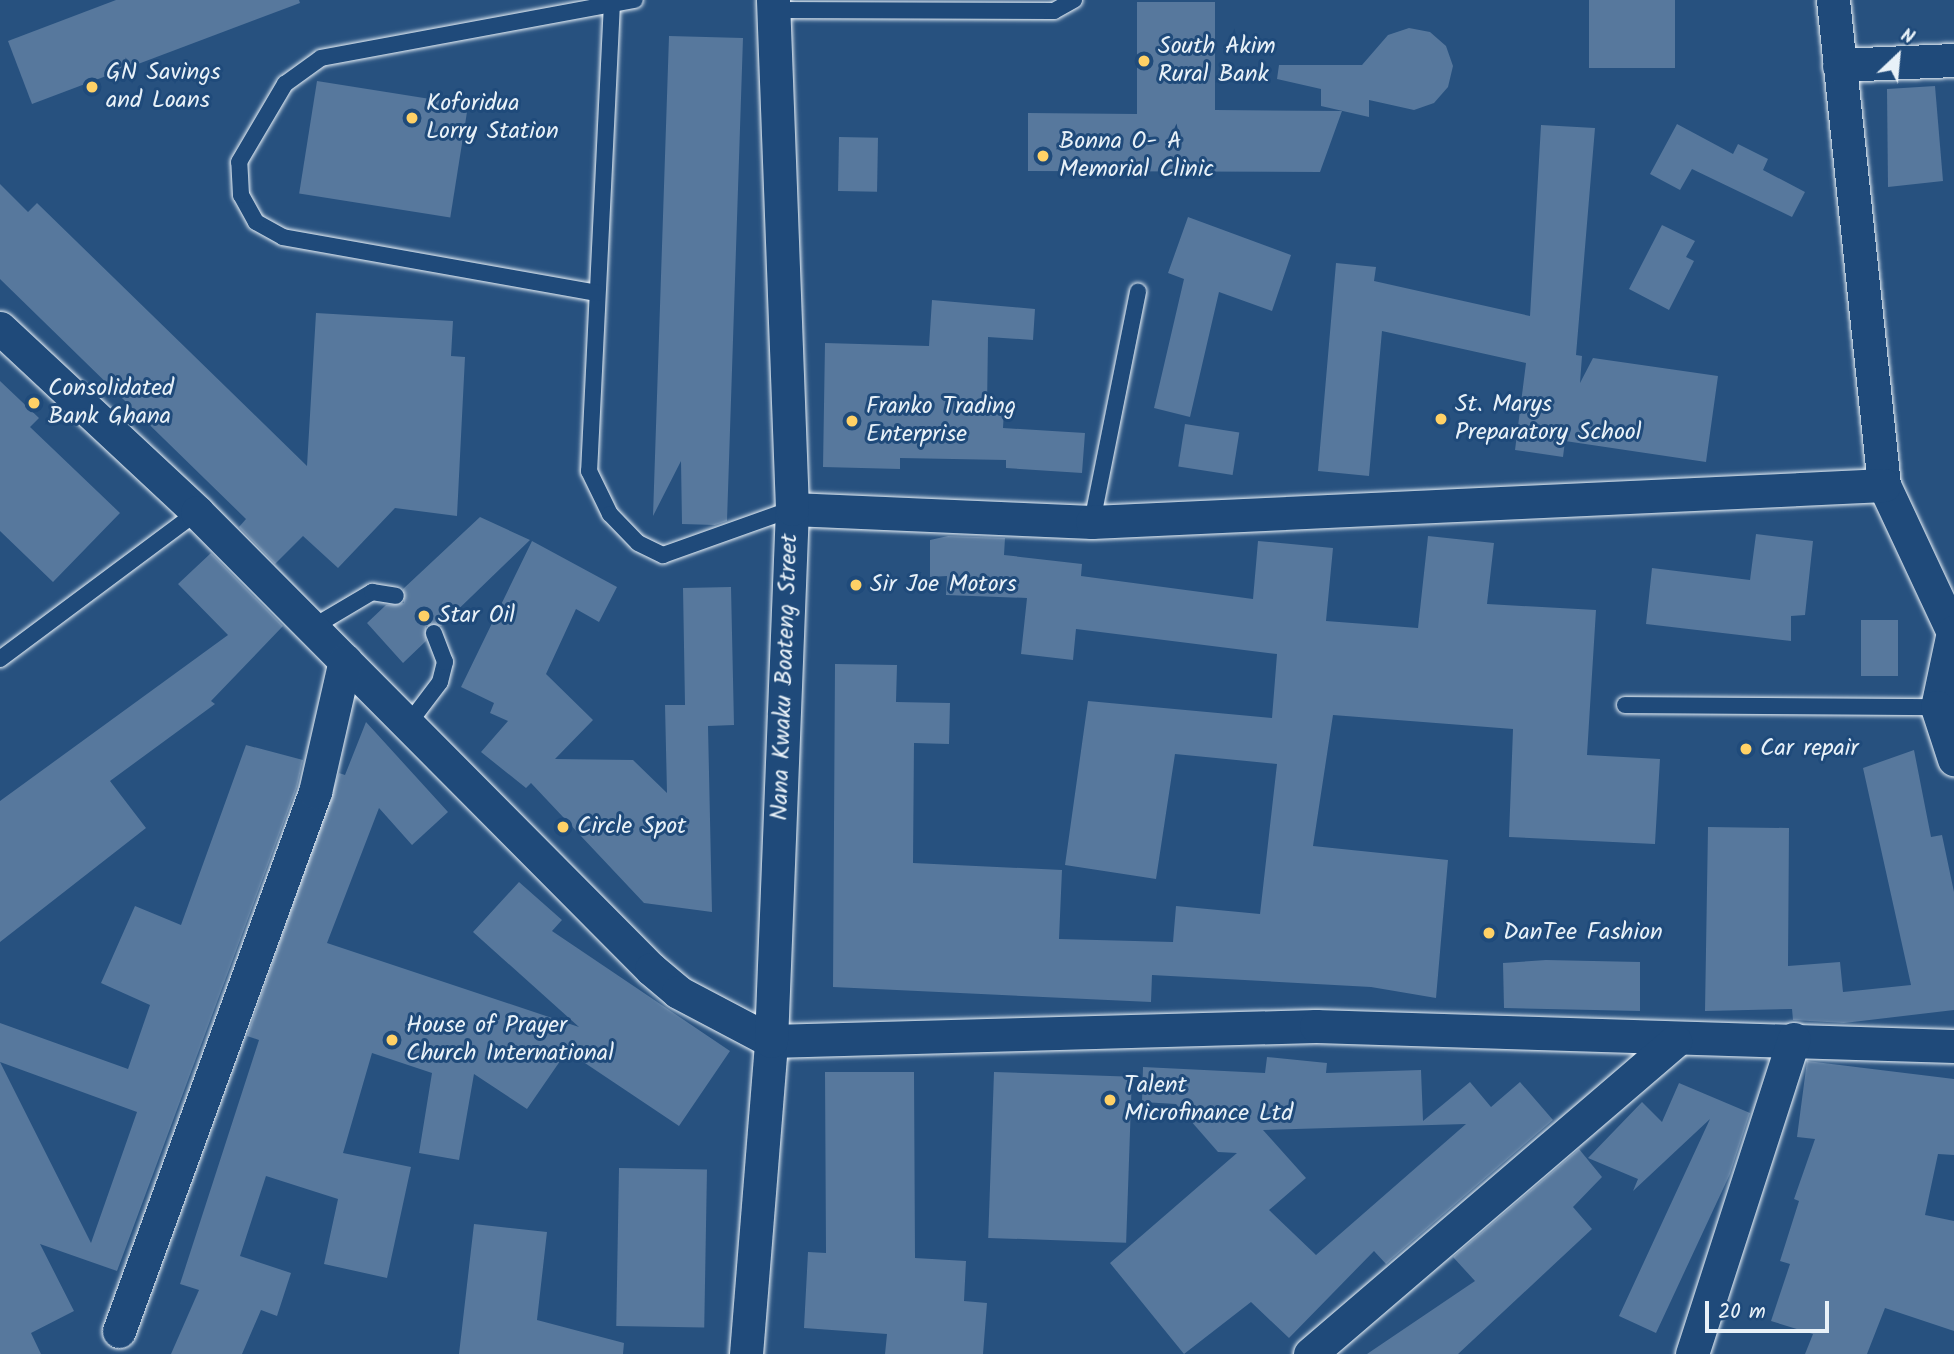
<!DOCTYPE html>
<html>
<head>
<meta charset="utf-8">
<style>
  body { margin:0 }
  #map { position:relative; width:1954px; height:1354px; overflow:hidden; background:#27517f; font-family:Kalam,sans-serif }
  div>[style] { position:absolute }
  .building>* { inset:0; background:#57789d; transform-origin:0 0 }
  .roads { filter:drop-shadow(0 0 2px #e8f1f8) drop-shadow(0 0 2px #e8f1f8) }
  .lane>* { height:16px; margin:-8px; padding:0 8px; transform-origin:8px; border-radius:8px; background:#1f4a7a }
  .street>* { height:33px; margin:-16.5px; padding:0 16.5px; transform-origin:16.5px; border-radius:16.5px; background:#1f4a7a }
  .dots>* { width:19px; height:19px; translate:-50% -50%; box-sizing:border-box; border:4px solid #1f4a7a; border-radius:50% }
  span { translate:-50% -50%; white-space:nowrap; text-align:center; line-height:1.15; -webkit-text-stroke:6px #1f4a7a; paint-order:stroke }
  .poi-label { font-size:24px; color:#e8f1f8 }
  .left { translate:0 -50%; text-align:left }
  .street-label { font-size:24px; color:#e8f1f8 }
  .north { position:absolute; left:1863px; top:21px; width:70px; height:70px; -webkit-text-stroke:5px #1f4a7a; paint-order:stroke; rotate:26deg; font-size:19px; font-weight:700; line-height:28px; text-align:center; color:#e8f1f8 }
  .north::after { content:''; display:block; margin:auto; width:24px; height:32px; background:#e8f1f8; clip-path:polygon(50% 0,100% 100%,50% 72%,0 100%) }
  .scale { position:absolute; left:1705px; top:1301px; width:124px; height:32px; box-sizing:border-box; border:4px solid #e8f1f8; border-top:0; padding-left:9px; font-size:21px; line-height:24px; white-space:nowrap; color:#e8f1f8; -webkit-text-stroke:5px #1f4a7a; paint-order:stroke }
</style>
</head>
<body>
<div id="map">
  <div class="building">
    <div style="clip-path:polygon(116px 0,299px 0,300px 3px,32px 104px,8px 41px)"></div>
    <div style="left:1589px;top:0;width:86px;height:68px"></div>
    <div style="clip-path:polygon(1137px 2px,1215px 2px,1215px 110px,1342px 111px,1320px 172px,1028px 171px,1028px 113px,1137px 114px)"></div>
    <div style="clip-path:polygon(1409px 28px,1430px 32px,1446px 46px,1453px 66px,1448px 87px,1434px 103px,1414px 110px,1369px 100px,1369px 117px,1321px 106px,1321px 89px,1277px 79px,1279px 65px,1362px 65px,1388px 35px)"></div>
    <div style="clip-path:polygon(669px 36px,743px 38px,727px 521px,715px 525px,682px 524px,681px 461px,653px 516px)"></div>
    <div style="left:317px;top:81px;width:153px;height:114px;rotate:9deg"></div>
    <div style="clip-path:polygon(1935px 86px,1943px 181px,1888px 187px,1887px 89px)"></div>
    <div style="clip-path:polygon(1677px 124px,1733px 154px,1738px 144px,1768px 159px,1763px 170px,1805px 192px,1792px 217px,1692px 169px,1680px 190px,1650px 174px)"></div>
    <div style="clip-path:polygon(1541px 125px,1595px 128px,1576px 355px,1582px 356px,1580px 383px,1593px 358px,1718px 376px,1706px 462px,1565px 441px,1563px 457px,1515px 450px,1526px 363px,1382px 331px,1369px 476px,1318px 471px,1336px 263px,1376px 267px,1374px 281px,1530px 316px)"></div>
    <div style="left:839px;top:137px;width:39px;height:54px;rotate:1deg"></div>
    <div style="clip-path:polygon(0 184px,28px 212px,37px 203px,307px 466px,316px 313px,453px 321px,451px 356px,465px 357px,457px 516px,395px 508px,338px 568px,303px 536px,275px 564px,239px 527px,246px 519px,0 279px)"></div>
    <div style="clip-path:polygon(1188px 217px,1291px 255px,1272px 311px,1219px 292px,1190px 417px,1154px 408px,1184px 279px,1168px 273px)"></div>
    <div style="clip-path:polygon(1662px 225px,1695px 241px,1686px 257px,1694px 261px,1669px 310px,1629px 289px)"></div>
    <div style="clip-path:polygon(932px 300px,1035px 309px,1033px 340px,988px 337px,987px 409px,1004px 410px,1003px 428px,1085px 433px,1082px 473px,1006px 468px,1006px 460px,900px 458px,900px 469px,823px 467px,825px 343px,929px 346px)"></div>
    <div style="clip-path:polygon(0 381px,39px 418px,30px 427px,120px 513px,53px 582px,0 531px)"></div>
    <div style="left:1185px;top:424px;width:55px;height:43px;rotate:9deg"></div>
    <div style="clip-path:polygon(480px 517px,530px 540px,441px 626px,426px 626px,426px 641px,403px 663px,367px 623px,386px 605px,404px 603px,403px 589px)"></div>
    <div style="clip-path:polygon(1756px 534px,1813px 541px,1805px 615px,1791px 616px,1791px 641px,1646px 624px,1652px 568px,1750px 580px)"></div>
    <div style="clip-path:polygon(948px 536px,1005px 538px,1004px 555px,1082px 564px,1081px 576px,1253px 599px,1258px 541px,1333px 548px,1326px 621px,1418px 628px,1428px 536px,1494px 543px,1487px 604px,1596px 610px,1587px 755px,1660px 759px,1655px 844px,1509px 837px,1513px 729px,1333px 715px,1313px 846px,1448px 860px,1436px 998px,1371px 987px,1152px 975px,1151px 1002px,833px 987px,835px 664px,897px 665px,896px 702px,950px 703px,949px 744px,914px 743px,913px 863px,1062px 870px,1059px 939px,1173px 942px,1176px 906px,1260px 914px,1277px 764px,1175px 754px,1156px 879px,1065px 865px,1088px 701px,1272px 718px,1277px 654px,1076px 629px,1073px 660px,1021px 654px,1027px 598px,946px 595px,947px 576px,930px 577px,930px 540px)"></div>
    <div style="clip-path:polygon(532px 541px,617px 587px,599px 622px,576px 609px,546px 674px,593px 720px,555px 759px,633px 760px,667px 793px,665px 705px,685px 705px,683px 588px,731px 587px,734px 725px,708px 726px,712px 912px,644px 903px,531px 783px,526px 788px,481px 752px,508px 721px,490px 713px,494px 703px,461px 687px)"></div>
    <div style="clip-path:polygon(211px 553px,283px 626px,211px 701px,215px 704px,110px 781px,146px 828px,0 942px,0 801px,228px 635px,178px 584px)"></div>
    <div style="left:1861px;top:620px;width:37px;height:56px"></div>
    <div style="clip-path:polygon(366px 722px,448px 812px,412px 845px,379px 808px,327px 943px,579px 1027px,473px 932px,519px 882px,562px 920px,552px 931px,730px 1051px,679px 1126px,567px 1051px,527px 1109px,474px 1074px,459px 1160px,419px 1153px,432px 1073px,372px 1053px,343px 1153px,411px 1167px,387px 1278px,324px 1264px,338px 1199px,266px 1176px,240px 1256px,291px 1273px,277px 1316px,261px 1310px,242px 1354px,171px 1354px,199px 1290px,180px 1284px,259px 1040px,247px 1036px,339px 773px,345px 775px)"></div>
    <div style="clip-path:polygon(evenodd,246px 745px,303px 760px,297px 787px,117px 1271px,40px 1244px,74px 1311px,31px 1333px,41px 1354px,0 1354px,0 1023px,128px 1069px,150px 1005px,101px 983px,135px 906px,181px 925px,246px 745px,0 1062px,137px 1112px,91px 1243px,0 1062px)"></div>
    <div style="clip-path:polygon(1914px 750px,1931px 837px,1942px 835px,1954px 892px,1954px 1010px,1844px 1023px,1793px 1020px,1792px 1009px,1705px 1011px,1708px 827px,1789px 828px,1788px 966px,1840px 962px,1843px 992px,1911px 985px,1863px 768px)"></div>
    <div style="clip-path:polygon(1546px 960px,1640px 962px,1640px 1011px,1504px 1008px,1503px 963px)"></div>
    <div style="clip-path:polygon(evenodd,1267px 1057px,1327px 1063px,1326px 1073px,1421px 1070px,1423px 1121px,1470px 1082px,1491px 1107px,1520px 1082px,1553px 1120px,1386px 1264px,1374px 1251px,1289px 1338px,1251px 1302px,1184px 1354px,1110px 1263px,1237px 1153px,1218px 1152px,1176px 1104px,1142px 1102px,1143px 1067px,1265px 1073px,1267px 1057px,1466px 1124px,1316px 1255px,1269px 1210px,1306px 1178px,1263px 1130px,1466px 1124px)"></div>
    <div style="clip-path:polygon(1807px 1061px,1954px 1079px,1954px 1155px,1938px 1154px,1925px 1215px,1954px 1221px,1954px 1331px,1885px 1308px,1867px 1354px,1805px 1354px,1813px 1334px,1771px 1321px,1790px 1264px,1780px 1261px,1799px 1201px,1794px 1199px,1815px 1139px,1797px 1137px)"></div>
    <div style="clip-path:polygon(825px 1072px,914px 1072px,915px 1258px,966px 1261px,964px 1301px,987px 1303px,983px 1354px,885px 1354px,887px 1334px,804px 1328px,808px 1252px,826px 1253px)"></div>
    <div style="left:994px;top:1072px;width:138px;height:166px;rotate:2deg"></div>
    <div style="clip-path:polygon(1679px 1083px,1750px 1113px,1730px 1174px,1656px 1333px,1619px 1316px,1710px 1119px,1633px 1191px,1638px 1179px,1588px 1158px,1642px 1102px,1662px 1122px)"></div>
    <div style="clip-path:polygon(1579px 1149px,1602px 1177px,1573px 1207px,1592px 1229px,1458px 1354px,1367px 1354px,1475px 1281px,1453px 1257px)"></div>
    <div style="left:619px;top:1168px;width:88px;height:158px;rotate:1deg"></div>
    <div style="clip-path:polygon(474px 1224px,547px 1232px,537px 1320px,624px 1343px,623px 1354px,459px 1354px)"></div>
  </div>
  <div class="roads">
    <div class="lane">
      <div style="left:612px;top:3px;width:469px;rotate:92.8deg"></div>
      <div style="left:589px;top:471px;width:48px;rotate:64deg"></div>
      <div style="left:610px;top:514px;width:40px;rotate:46deg"></div>
      <div style="left:638px;top:543px;width:28px;rotate:26deg"></div>
      <div style="left:663px;top:555px;width:137px;rotate:-19.6deg"></div>
      <div style="left:773px;top:10px;width:281px;rotate:0.2deg"></div>
      <div style="left:1054px;top:11px;width:23px;rotate:-29deg"></div>
      <div style="left:597px;top:293px;width:319px;rotate:-169.9deg"></div>
      <div style="left:283px;top:237px;width:31px;rotate:-151deg"></div>
      <div style="left:256px;top:222px;width:31px;rotate:-119deg"></div>
      <div style="left:241px;top:195px;width:33px;rotate:-93deg"></div>
      <div style="left:239px;top:162px;width:91px;rotate:-59.5deg"></div>
      <div style="left:285px;top:84px;width:44px;rotate:-35.8deg"></div>
      <div style="left:321px;top:58px;width:319px;rotate:-10.5deg"></div>
      <div style="left:1092px;top:522px;width:235px;rotate:-78.7deg"></div>
      <div style="left:313px;top:627px;width:69px;rotate:-30.7deg"></div>
      <div style="left:372px;top:592px;width:24px;rotate:9deg"></div>
      <div style="left:0;top:659px;width:246px;rotate:-36.7deg"></div>
      <div style="left:1625px;top:705px;width:312px;rotate:0.4deg"></div>
      <div style="left:406px;top:727px;width:56px;rotate:-52.9deg"></div>
      <div style="left:440px;top:682px;width:21px;rotate:-76deg"></div>
      <div style="left:445px;top:662px;width:31px;rotate:-111deg"></div>
    </div>
    <div class="street">
      <div style="left:1833px;top:0;width:488px;rotate:84deg"></div>
      <div style="left:1884px;top:485px;width:162px;rotate:64.9deg"></div>
      <div style="left:1953px;top:632px;width:77px;rotate:102deg"></div>
      <div style="left:1937px;top:707px;width:55px;rotate:71.9deg"></div>
      <div style="left:1839px;top:65px;width:115px;rotate:-2.5deg"></div>
      <div style="left:0;top:328px;width:270px;rotate:43deg"></div>
      <div style="left:197px;top:512px;width:644px;rotate:45.19deg"></div>
      <div style="left:651px;top:969px;width:35px;rotate:40deg"></div>
      <div style="left:678px;top:992px;width:105px;rotate:27.8deg"></div>
      <div style="left:771px;top:1041px;width:545px;rotate:-1.58deg"></div>
      <div style="left:1316px;top:1026px;width:638px;rotate:1.8deg"></div>
      <div style="left:792px;top:509px;width:300px;rotate:2.5deg"></div>
      <div style="left:1092px;top:522px;width:793px;rotate:-2.67deg"></div>
      <div style="left:119px;top:1331px;width:574px;rotate:-70.02deg"></div>
      <div style="left:315px;top:792px;width:135px;rotate:-77.2deg"></div>
      <div style="left:746px;top:1354px;width:314px;rotate:-85.4deg"></div>
      <div style="left:771px;top:1041px;width:532px;rotate:-87.74deg"></div>
      <div style="left:792px;top:509px;width:509px;rotate:-92.14deg"></div>
      <div style="left:1310px;top:1354px;width:481px;rotate:-40.6deg"></div>
      <div style="left:1692px;top:1354px;width:331px;rotate:-72.1deg"></div>
    </div>
  </div>
  <div class="dots">
    <div style="left:1144px;top:61px;background:#ffd166"></div>
    <div style="left:92px;top:87px;background:#ffd166"></div>
    <div style="left:412px;top:118px;background:#ffd166"></div>
    <div style="left:1043px;top:156px;background:#ffd166"></div>
    <div style="left:34px;top:403px;background:#ffd166"></div>
    <div style="left:1441px;top:419px;background:#ffd166"></div>
    <div style="left:852px;top:421px;background:#ffd166"></div>
    <div style="left:856px;top:585px;background:#ffd166"></div>
    <div style="left:424px;top:616px;background:#ffd166"></div>
    <div style="left:1746px;top:749px;background:#ffd166"></div>
    <div style="left:563px;top:827px;background:#ffd166"></div>
    <div style="left:1489px;top:933px;background:#ffd166"></div>
    <div style="left:392px;top:1040px;background:#ffd166"></div>
    <div style="left:1110px;top:1100px;background:#ffd166"></div>
  </div>
  <div class="poi-label">
    <span class="left" style="left:1158px;top:61px">South Akim<br>Rural Bank</span>
    <span class="left" style="left:106px;top:87px">GN Savings<br>and Loans</span>
    <span class="left" style="left:426px;top:118px">Koforidua<br>Lorry Station</span>
    <span class="left" style="left:1059px;top:156px">Bonna O- A<br>Memorial Clinic</span>
    <span class="left" style="left:48px;top:403px">Consolidated<br>Bank Ghana</span>
    <span class="left" style="left:1455px;top:419px">St. Marys<br>Preparatory School</span>
    <span class="left" style="left:866px;top:421px">Franko Trading<br>Enterprise</span>
    <span class="left" style="left:870px;top:585px">Sir Joe Motors</span>
    <span class="left" style="left:438px;top:616px">Star Oil</span>
    <span class="left" style="left:1760px;top:749px">Car repair</span>
    <span class="left" style="left:577px;top:827px">Circle Spot</span>
    <span class="left" style="left:1503px;top:933px">DanTee Fashion</span>
    <span class="left" style="left:406px;top:1040px">House of Prayer<br>Church International</span>
    <span class="left" style="left:1124px;top:1100px">Talent<br>Microfinance Ltd</span>
  </div>
  <div class="street-label">
    <span style="left:785px;top:677px;rotate:-88deg">Nana Kwaku Boateng Street</span>
  </div>
  <div class="north">N</div>
  <div class="scale">20 m</div>
</div>
</body>
</html>
